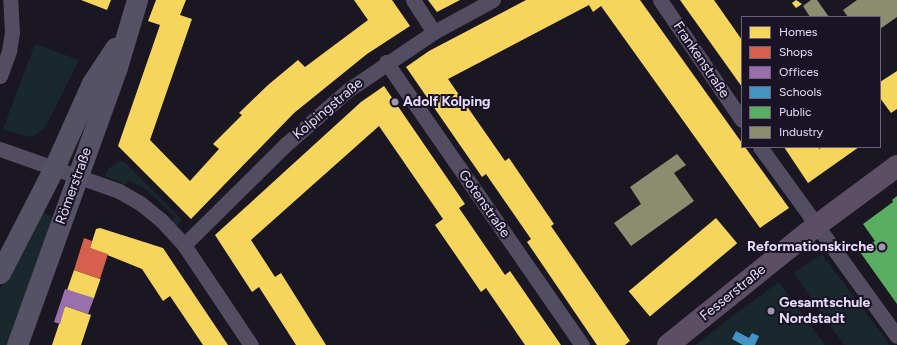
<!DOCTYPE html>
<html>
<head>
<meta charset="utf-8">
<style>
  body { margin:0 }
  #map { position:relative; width:897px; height:345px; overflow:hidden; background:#1b1722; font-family:Figtree,sans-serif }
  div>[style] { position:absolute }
  .green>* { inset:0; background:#18282d }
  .homes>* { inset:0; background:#f6d55c; transform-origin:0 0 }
  .shops>* { inset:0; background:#d6604d }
  .offices>* { inset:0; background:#9970ab }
  .schools>* { inset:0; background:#4393c3 }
  .public>* { inset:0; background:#5aae61 }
  .industry>* { inset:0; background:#8c8c6e }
  .street>* { height:15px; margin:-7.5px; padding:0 7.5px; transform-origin:7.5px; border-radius:7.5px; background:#524d60 }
  .secondary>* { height:21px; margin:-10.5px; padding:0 10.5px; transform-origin:10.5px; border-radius:10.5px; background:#565266 }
  .primary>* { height:22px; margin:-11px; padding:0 11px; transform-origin:11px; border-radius:11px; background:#5b4e65 }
  .dots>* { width:11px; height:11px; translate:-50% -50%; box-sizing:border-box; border:2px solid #1a1326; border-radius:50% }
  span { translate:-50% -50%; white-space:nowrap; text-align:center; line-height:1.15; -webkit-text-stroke:4px #1a1326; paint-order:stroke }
  .street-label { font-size:14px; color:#e6dcfa }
  .poi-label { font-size:14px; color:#e6dcfa; font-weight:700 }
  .left { translate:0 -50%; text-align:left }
  .right { translate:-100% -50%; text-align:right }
  .legend { position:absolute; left:741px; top:16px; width:140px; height:132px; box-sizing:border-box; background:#1a1326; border:1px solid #6c637b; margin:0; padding:5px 7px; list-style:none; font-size:12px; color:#e6dcfa }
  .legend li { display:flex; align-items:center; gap:8px; height:20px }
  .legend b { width:20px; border:1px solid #6c637b }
</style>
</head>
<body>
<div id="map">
  <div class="green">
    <div style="clip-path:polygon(35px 44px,79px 60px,46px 126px,36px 135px,28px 137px,3px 129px)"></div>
    <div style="clip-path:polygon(120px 161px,125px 162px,182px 220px,176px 226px,172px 221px,175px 217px,147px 190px,128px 180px,126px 185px,105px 176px,108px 169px)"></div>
    <div style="clip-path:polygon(41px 211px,52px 217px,10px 345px,0 345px,0 290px)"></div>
    <div style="clip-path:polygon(822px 254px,890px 345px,844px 345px,794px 273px)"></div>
    <div style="clip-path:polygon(779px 282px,825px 345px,696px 345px,726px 321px)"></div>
  </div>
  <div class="homes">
    <div style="clip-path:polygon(81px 0,111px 0,107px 10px)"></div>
    <div style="clip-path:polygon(156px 0,186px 0,180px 15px,192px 19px,150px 140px,190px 181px,219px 149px,213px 144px,242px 115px,239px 113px,268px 85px,298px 60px,305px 67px,368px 20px,354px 0,392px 0,410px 26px,367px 54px,294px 113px,191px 219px,118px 146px,160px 25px,148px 21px)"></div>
    <div style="clip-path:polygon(428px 0,460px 0,437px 12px)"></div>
    <div style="clip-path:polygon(526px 0,640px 0,742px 143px,742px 147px,745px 147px,789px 208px,760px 228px,601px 6px,593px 12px,589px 5px,448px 79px,505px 161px,509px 158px,554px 224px,551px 226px,630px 341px,625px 345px,597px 345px,527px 242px,531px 239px,486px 174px,482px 177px,406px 67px,429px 51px)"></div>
    <div style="clip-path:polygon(680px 0,714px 0,742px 40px,742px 87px)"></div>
    <div style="clip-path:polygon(796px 0,802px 4px,796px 8px,792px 3px)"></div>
    <div style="clip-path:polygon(897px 71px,897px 109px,891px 113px,880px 98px,880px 82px)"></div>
    <div style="clip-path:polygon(384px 86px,465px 204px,459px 208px,505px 275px,510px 271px,561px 345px,525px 345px,486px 288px,481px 292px,435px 225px,443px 219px,379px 126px,251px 240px,275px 277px,281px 273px,326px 345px,296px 345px,259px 287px,252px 292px,215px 235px,361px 102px)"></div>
    <div style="clip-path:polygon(784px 147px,818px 147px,819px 149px,822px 147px,859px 147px,808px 183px)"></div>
    <div style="left:716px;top:218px;width:33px;height:114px;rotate:50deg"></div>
    <div style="clip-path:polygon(100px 228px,163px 248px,228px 345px,203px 345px,170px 296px,163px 301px,142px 269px,90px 248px,96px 229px)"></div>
    <div style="left:74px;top:270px;width:28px;height:21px;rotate:19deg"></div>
    <div style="clip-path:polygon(65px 306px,91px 315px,81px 345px,52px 345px)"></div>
  </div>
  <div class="shops">
    <div style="clip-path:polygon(84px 238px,92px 241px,90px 248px,108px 254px,100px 279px,74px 270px)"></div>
  </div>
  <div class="offices">
    <div style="clip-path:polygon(65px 289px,94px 298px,88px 314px,65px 306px,60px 324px,54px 322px)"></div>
  </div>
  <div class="schools">
    <div style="clip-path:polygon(736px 331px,749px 338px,752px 333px,759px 336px,755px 345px,743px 345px,732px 339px)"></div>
  </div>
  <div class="public">
    <div style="clip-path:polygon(897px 196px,897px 304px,860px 252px,875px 241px,863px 224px,893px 202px,892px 200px)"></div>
  </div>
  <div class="industry">
    <div style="clip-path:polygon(811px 0,817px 0,829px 17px,810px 17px,803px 6px)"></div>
    <div style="clip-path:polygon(857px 0,897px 0,897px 17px,880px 29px,880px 17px,848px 17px,843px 10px)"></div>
    <div style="clip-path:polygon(677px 154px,686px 165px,674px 173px,694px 201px,631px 246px,614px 223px,641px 204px,630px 187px)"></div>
  </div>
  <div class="street">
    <div style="left:413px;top:0;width:38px;rotate:57deg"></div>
    <div style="left:660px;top:0;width:145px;rotate:55.7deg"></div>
    <div style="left:386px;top:62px;width:344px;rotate:55.3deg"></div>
    <div style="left:0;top:76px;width:27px;rotate:-70deg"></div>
    <div style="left:9px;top:51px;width:18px;rotate:-81deg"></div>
    <div style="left:12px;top:33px;width:33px;rotate:-93deg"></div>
    <div style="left:760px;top:147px;width:233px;rotate:54.1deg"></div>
    <div style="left:0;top:149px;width:126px;rotate:19.4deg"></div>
    <div style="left:119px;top:191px;width:24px;rotate:30deg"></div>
    <div style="left:140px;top:203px;width:27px;rotate:39deg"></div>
    <div style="left:161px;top:220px;width:34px;rotate:47deg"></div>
    <div style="left:184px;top:245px;width:120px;rotate:56.2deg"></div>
    <div style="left:184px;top:245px;width:142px;rotate:-44.7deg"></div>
    <div style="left:285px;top:145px;width:84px;rotate:-41.1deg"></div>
    <div style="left:348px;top:90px;width:104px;rotate:-34deg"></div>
    <div style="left:434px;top:32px;width:67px;rotate:-28.5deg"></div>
  </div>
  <div class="secondary">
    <div style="left:0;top:273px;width:118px;rotate:-62.8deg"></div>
    <div style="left:54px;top:168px;width:93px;rotate:-65.9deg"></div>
    <div style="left:92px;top:83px;width:42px;rotate:-56.7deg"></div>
    <div style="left:17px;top:345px;width:295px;rotate:-70.2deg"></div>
    <div style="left:117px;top:67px;width:70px;rotate:-73.4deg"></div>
  </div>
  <div class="primary">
    <div style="left:668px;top:345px;width:190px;rotate:-38.8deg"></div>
    <div style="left:816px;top:226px;width:101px;rotate:-36.5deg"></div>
  </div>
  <div class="dots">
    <div style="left:395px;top:102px;background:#9f97ae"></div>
    <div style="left:882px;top:247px;background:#9f97ae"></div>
    <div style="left:771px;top:311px;background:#9f97ae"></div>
  </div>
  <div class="street-label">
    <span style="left:701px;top:60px;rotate:56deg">Frankenstraße</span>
    <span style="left:328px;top:109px;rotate:-40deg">Kolpingstraße</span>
    <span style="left:74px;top:186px;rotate:-70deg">Römerstraße</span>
    <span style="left:484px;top:204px;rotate:55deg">Gotenstraße</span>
    <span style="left:733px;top:293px;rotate:-39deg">Fesserstraße</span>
  </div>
  <div class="poi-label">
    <span class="left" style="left:403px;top:102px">Adolf Kolping</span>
    <span class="right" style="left:874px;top:247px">Reformationskirche</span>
    <span class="left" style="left:779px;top:311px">Gesamtschule<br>Nordstadt</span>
  </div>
  <ul class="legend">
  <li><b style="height:11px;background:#f6d55c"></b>Homes</li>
  <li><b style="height:11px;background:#d6604d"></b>Shops</li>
  <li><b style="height:11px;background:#9970ab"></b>Offices</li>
  <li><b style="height:11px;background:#4393c3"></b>Schools</li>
  <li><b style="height:11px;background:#5aae61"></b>Public</li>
  <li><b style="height:11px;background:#8c8c6e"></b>Industry</li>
  </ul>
</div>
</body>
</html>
